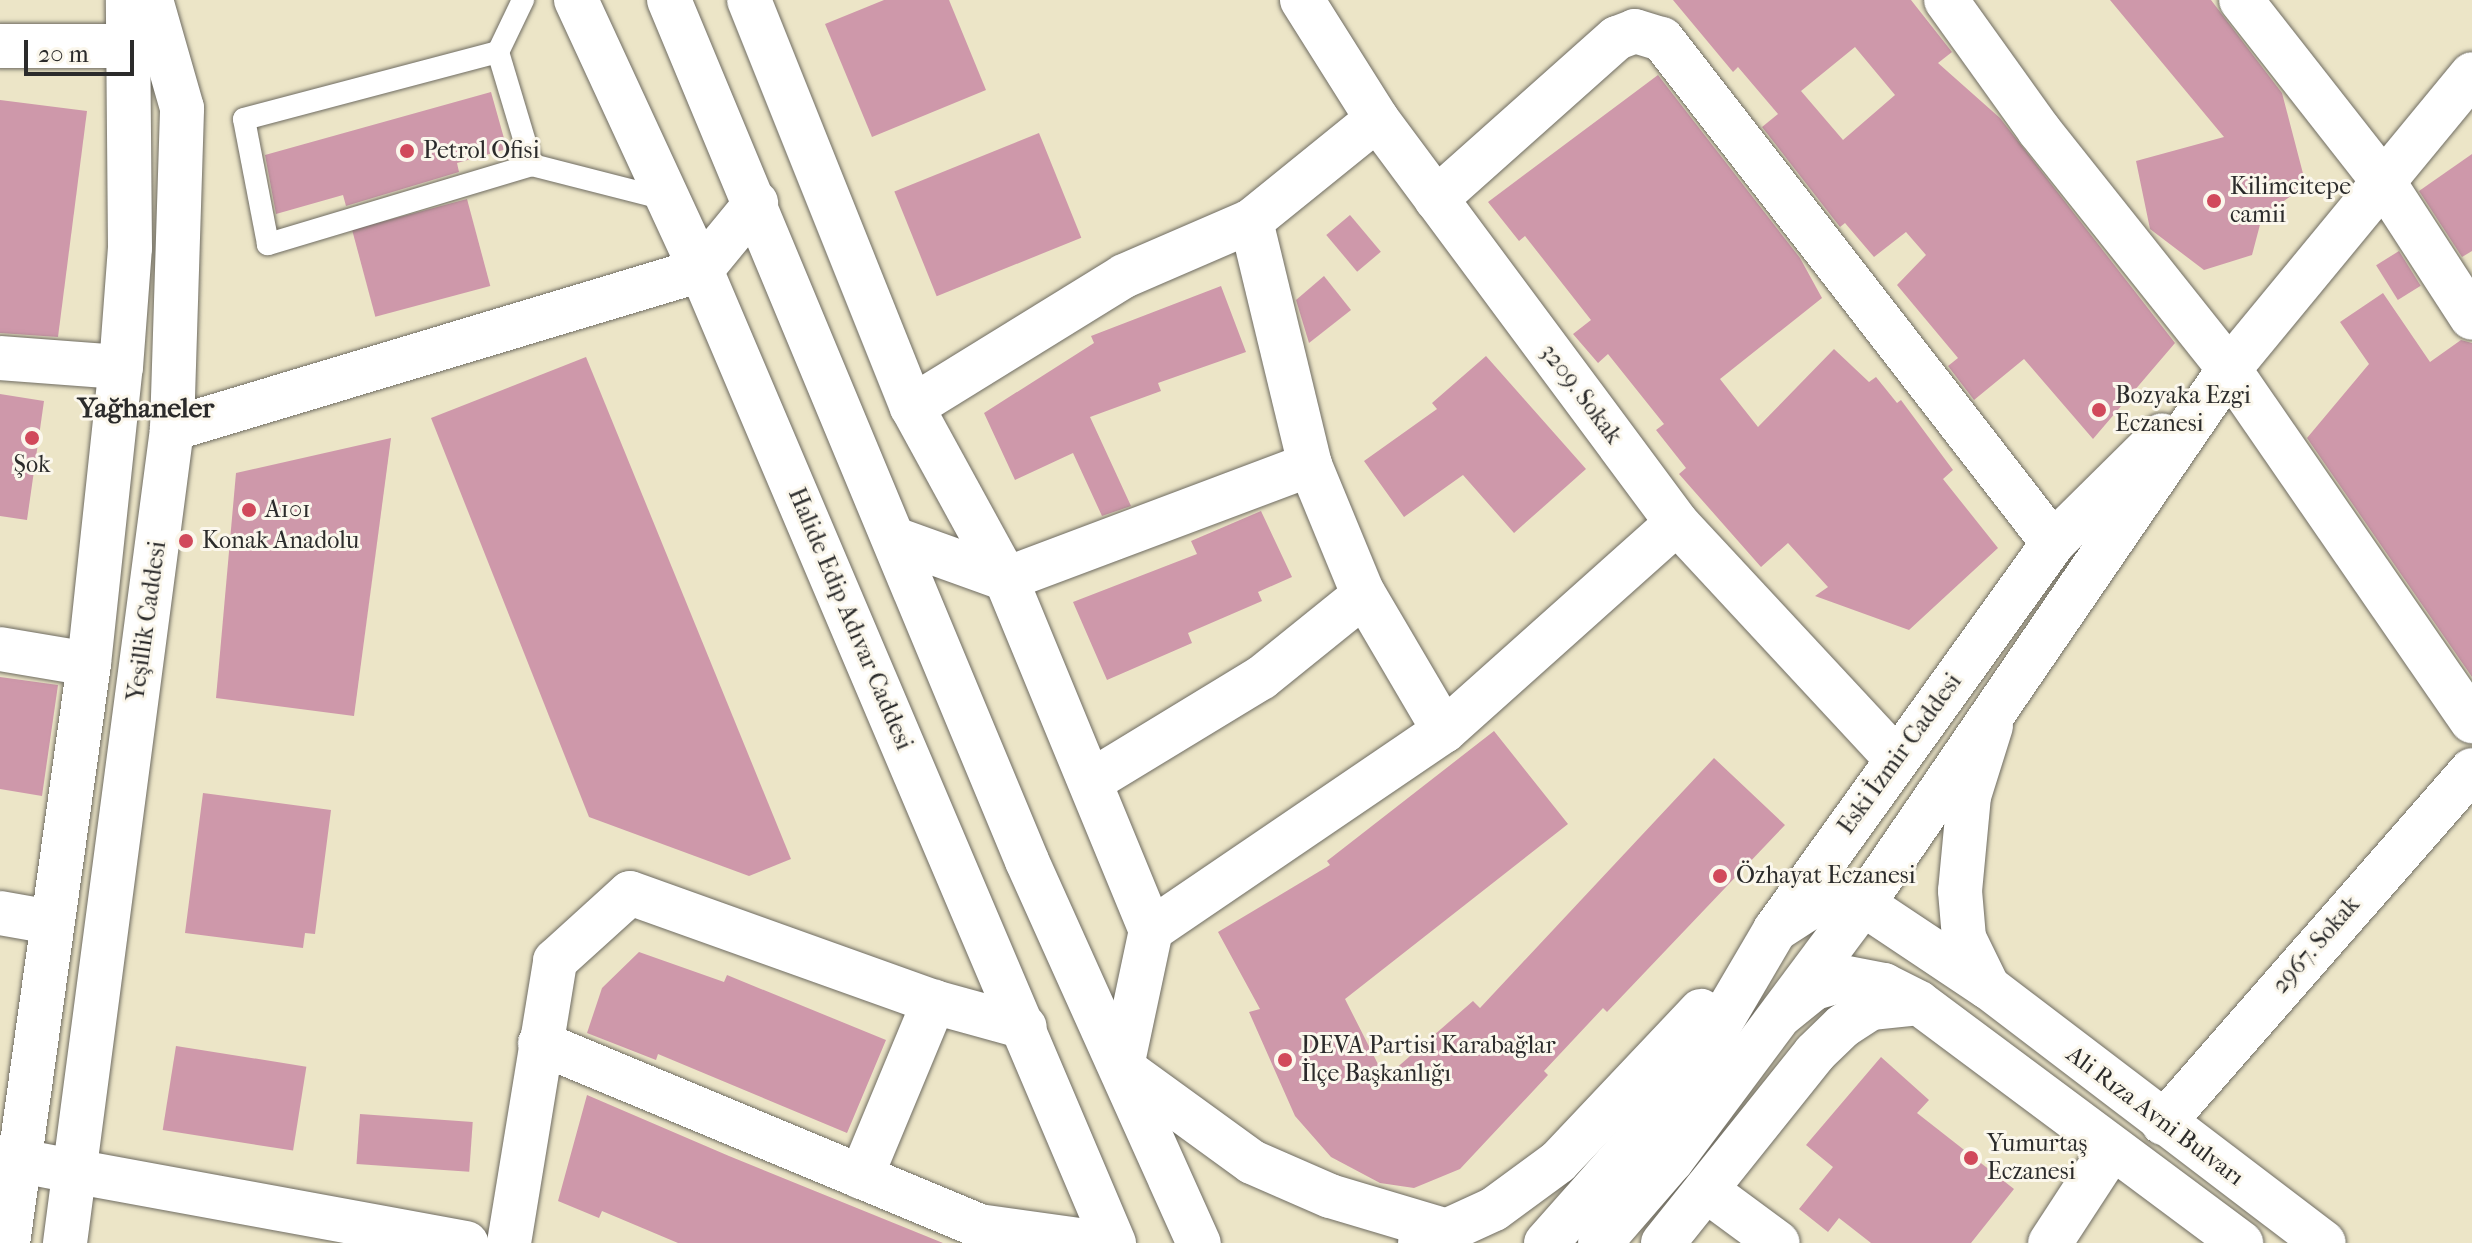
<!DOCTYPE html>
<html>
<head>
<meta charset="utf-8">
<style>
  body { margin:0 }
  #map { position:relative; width:2472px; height:1243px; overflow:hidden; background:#ece5c7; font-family:"IM FELL French Canon",serif }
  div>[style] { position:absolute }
  .building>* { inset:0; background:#ce98aa; transform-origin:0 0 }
  .roads { filter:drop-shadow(0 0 2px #6f6c62) drop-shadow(0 0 2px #6f6c62) }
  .lane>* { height:22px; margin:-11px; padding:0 11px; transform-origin:11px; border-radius:11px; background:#fff }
  .street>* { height:44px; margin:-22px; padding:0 22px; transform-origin:22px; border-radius:22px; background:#fff }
  .secondary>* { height:44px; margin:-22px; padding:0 22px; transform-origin:22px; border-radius:22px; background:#fff }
  .primary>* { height:44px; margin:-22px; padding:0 22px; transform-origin:22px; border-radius:22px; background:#fff }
  .dots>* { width:22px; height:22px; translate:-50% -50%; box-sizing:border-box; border:4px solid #fbf7ec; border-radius:50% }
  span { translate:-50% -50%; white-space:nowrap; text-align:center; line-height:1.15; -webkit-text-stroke:6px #fbf7ec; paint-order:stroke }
  .poi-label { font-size:24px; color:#2b2b2b }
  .left { translate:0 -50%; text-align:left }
  .street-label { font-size:24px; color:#2b2b2b }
  .quarter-label { font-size:28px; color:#2b2b2b; font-weight:700 }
  .scale { position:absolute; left:24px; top:40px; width:110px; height:36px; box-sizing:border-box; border:4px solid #2b2b2b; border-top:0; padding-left:10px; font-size:24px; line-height:28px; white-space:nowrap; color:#2b2b2b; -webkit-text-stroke:6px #fbf7ec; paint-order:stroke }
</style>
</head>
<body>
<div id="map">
  <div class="building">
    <div style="clip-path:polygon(884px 0,949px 0,986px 90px,872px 137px,825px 24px)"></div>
    <div style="clip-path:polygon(evenodd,1673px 0,1911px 0,1952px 52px,1938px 63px,2000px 118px,2175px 343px,2093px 439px,2024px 359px,1974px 400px,1948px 366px,1958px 358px,1897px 285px,1926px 255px,1906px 232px,1874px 257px,1845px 223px,1840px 227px,1762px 127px,1778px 114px,1738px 67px,1733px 72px,1673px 0,1855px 47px,1895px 95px,1843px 140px,1801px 91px,1855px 47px)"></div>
    <div style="clip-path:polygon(2110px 0,2211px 0,2282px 93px,2306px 185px,2262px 217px,2252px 255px,2204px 270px,2150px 229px,2136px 161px,2224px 137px)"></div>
    <div style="clip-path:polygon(1658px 75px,1800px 258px,1822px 298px,1720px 379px,1758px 427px,1834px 349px,1869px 382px,1876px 377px,1897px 403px,1901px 400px,1953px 470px,1943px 479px,1998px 548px,1909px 630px,1815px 596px,1828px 587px,1788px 543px,1761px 567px,1679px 474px,1686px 468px,1656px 430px,1664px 424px,1608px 354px,1598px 363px,1573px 334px,1591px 320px,1525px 236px,1519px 241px,1488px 202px)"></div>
    <div style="clip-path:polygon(491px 92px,507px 149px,457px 163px,459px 172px,346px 206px,343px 195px,276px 214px,265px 155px)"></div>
    <div style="clip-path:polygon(0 100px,87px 111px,58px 337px,0 333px)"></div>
    <div style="left:1039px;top:133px;width:113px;height:156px;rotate:68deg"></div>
    <div style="clip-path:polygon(2472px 154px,2472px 251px,2462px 257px,2419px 191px)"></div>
    <div style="left:467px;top:199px;width:90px;height:119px;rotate:75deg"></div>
    <div style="left:1350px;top:215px;width:48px;height:31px;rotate:50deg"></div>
    <div style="left:2399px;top:251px;width:41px;height:27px;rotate:58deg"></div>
    <div style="clip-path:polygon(1324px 276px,1351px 310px,1309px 343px,1296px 300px)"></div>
    <div style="clip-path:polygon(1221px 286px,1246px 352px,1158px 383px,1161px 391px,1090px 417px,1131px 506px,1102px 516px,1073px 453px,1015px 480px,984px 413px,1094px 343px,1091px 336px)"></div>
    <div style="clip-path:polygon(2383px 293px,2430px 362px,2461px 340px,2472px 343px,2472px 677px,2307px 438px,2369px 364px,2340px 322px)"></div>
    <div style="clip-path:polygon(1486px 356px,1586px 469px,1514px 533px,1463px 475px,1404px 517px,1364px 461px,1437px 409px,1432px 403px)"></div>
    <div style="clip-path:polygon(586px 357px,791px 859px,749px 876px,589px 817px,431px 418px)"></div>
    <div style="clip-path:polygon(0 394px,44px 401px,27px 520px,0 516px)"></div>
    <div style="clip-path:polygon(391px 438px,354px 716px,216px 698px,236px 473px)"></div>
    <div style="clip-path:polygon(1261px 511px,1292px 577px,1258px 592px,1262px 601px,1188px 633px,1192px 643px,1107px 680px,1073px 602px,1197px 554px,1191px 541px)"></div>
    <div style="clip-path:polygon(0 677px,58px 685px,42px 796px,0 789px)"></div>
    <div style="clip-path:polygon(1494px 731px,1568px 824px,1345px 999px,1385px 1078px,1473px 1001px,1480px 1008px,1714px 758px,1785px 825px,1607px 1012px,1603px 1008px,1544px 1071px,1548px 1075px,1460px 1169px,1414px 1188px,1380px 1183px,1331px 1157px,1295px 1116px,1249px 1012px,1260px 1009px,1218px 932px,1330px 865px,1327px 861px)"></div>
    <div style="clip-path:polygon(203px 793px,331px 810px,315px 934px,305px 933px,303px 948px,185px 933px)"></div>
    <div style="clip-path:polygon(639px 952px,724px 982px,727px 975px,886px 1040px,847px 1133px,658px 1054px,656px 1060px,587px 1033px,602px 988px)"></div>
    <div style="left:176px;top:1046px;width:132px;height:85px;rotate:9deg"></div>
    <div style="clip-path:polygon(1881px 1057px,1929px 1100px,1917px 1113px,2014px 1189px,1971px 1243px,1871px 1243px,1839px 1218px,1828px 1232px,1799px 1209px,1833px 1167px,1806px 1145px)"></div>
    <div style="clip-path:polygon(587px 1095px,729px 1156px,943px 1243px,678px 1243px,602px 1211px,599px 1218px,558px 1201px)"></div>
    <div style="left:360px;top:1114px;width:113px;height:50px;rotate:4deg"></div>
  </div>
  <div class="roads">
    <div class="lane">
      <div style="left:498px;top:52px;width:118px;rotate:73.3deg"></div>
      <div style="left:532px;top:165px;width:276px;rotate:163.3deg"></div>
      <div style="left:268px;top:244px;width:127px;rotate:-100.9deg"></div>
      <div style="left:244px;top:119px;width:263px;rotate:-14.8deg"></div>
      <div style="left:498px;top:52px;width:58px;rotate:-64.3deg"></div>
      <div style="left:532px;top:165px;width:137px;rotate:14.3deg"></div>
    </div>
    <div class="street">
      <div style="left:749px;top:0;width:438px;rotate:68.2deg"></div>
      <div style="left:912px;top:407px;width:196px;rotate:61.3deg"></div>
      <div style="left:1006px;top:579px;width:380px;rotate:67.6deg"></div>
      <div style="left:1151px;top:930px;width:140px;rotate:102deg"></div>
      <div style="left:1946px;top:0;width:160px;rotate:54.4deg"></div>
      <div style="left:2039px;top:130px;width:305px;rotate:51.5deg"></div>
      <div style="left:2229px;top:369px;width:428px;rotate:55.4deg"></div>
      <div style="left:2241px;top:0;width:230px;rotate:51.9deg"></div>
      <div style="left:2383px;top:181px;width:163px;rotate:57deg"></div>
      <div style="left:0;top:46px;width:129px"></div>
      <div style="left:1436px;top:199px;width:242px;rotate:-41.7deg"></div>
      <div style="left:1617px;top:38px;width:19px;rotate:-21deg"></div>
      <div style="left:1635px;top:31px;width:28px;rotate:17deg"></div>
      <div style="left:1662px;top:39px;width:638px;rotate:52.2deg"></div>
      <div style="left:1251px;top:221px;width:251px;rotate:76.4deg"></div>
      <div style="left:1310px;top:465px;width:136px;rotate:67.6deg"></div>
      <div style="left:1362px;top:591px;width:162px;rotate:59.6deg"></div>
      <div style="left:0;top:358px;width:121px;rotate:4.3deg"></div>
      <div style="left:912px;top:407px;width:249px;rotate:-31.7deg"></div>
      <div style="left:1124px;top:276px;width:138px;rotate:-23.4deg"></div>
      <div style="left:1251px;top:221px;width:162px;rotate:-39deg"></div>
      <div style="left:172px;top:429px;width:552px;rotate:-16.73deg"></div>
      <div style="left:701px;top:270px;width:87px;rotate:-50.6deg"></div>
      <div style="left:895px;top:539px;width:118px;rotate:19.8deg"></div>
      <div style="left:1006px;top:579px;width:325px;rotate:-20.6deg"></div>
      <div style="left:0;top:649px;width:90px;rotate:9.6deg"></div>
      <div style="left:1093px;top:780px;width:197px;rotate:-31.3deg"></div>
      <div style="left:1261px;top:678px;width:132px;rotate:-38.9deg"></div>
      <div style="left:0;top:913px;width:52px;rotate:10deg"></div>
      <div style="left:1151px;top:930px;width:354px;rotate:-34.2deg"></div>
      <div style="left:1444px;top:731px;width:312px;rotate:-41.8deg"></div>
      <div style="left:540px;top:1043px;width:476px;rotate:22.6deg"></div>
      <div style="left:979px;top:1226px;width:101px;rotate:8deg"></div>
      <div style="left:2163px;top:1123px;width:469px;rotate:-48.8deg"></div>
      <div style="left:73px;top:1171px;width:400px;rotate:10.4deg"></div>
      <div style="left:861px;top:1177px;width:190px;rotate:-67.4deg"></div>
      <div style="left:1706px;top:1190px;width:89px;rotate:36.4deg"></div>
      <div style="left:509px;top:1243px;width:286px;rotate:-80.7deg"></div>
      <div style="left:555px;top:961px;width:101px;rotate:-42.2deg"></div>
      <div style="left:630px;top:893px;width:323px;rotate:19.7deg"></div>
      <div style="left:934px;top:1002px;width:94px;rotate:15.4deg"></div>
      <div style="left:2050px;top:1243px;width:113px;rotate:-56.9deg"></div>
    </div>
    <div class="secondary">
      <div style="left:1302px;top:0;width:141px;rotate:57.8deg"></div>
      <div style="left:1377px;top:119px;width:503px;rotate:53.4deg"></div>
      <div style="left:1677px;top:523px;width:322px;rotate:47.1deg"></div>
      <div style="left:1991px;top:726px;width:73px;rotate:107.4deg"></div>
      <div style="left:1969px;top:796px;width:95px;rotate:95.4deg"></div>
      <div style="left:1960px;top:891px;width:47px;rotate:85.1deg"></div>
      <div style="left:1964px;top:938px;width:55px;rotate:63.9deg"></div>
      <div style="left:1988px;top:987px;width:422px;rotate:37.3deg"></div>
      <div style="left:1775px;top:930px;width:40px;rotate:-32.9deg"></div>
      <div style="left:1809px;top:908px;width:35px;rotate:-12deg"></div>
      <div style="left:1843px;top:901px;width:20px;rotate:9deg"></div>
      <div style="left:1863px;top:904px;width:148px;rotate:33.7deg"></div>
      <div style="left:1782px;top:1014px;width:41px;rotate:-39.1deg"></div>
      <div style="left:1814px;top:988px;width:35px;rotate:-16deg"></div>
      <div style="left:1848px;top:978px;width:37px;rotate:11deg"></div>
      <div style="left:1884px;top:985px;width:39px;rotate:27deg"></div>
      <div style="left:1919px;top:1003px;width:402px;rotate:36.7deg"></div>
      <div style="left:0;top:1157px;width:74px;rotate:10.9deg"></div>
      <div style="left:1663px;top:1243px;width:243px;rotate:-51.3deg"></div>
      <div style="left:1815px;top:1053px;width:39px;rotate:-44deg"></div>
      <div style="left:1843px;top:1026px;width:33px;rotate:-33deg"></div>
      <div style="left:1871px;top:1008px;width:48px;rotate:-5.9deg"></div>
    </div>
    <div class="primary">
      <div style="left:576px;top:0;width:298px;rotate:65.2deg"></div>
      <div style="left:701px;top:270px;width:1057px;rotate:67deg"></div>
      <div style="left:669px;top:0;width:932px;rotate:67.42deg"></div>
      <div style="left:1027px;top:861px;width:419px;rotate:65.8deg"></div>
      <div style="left:1124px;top:1069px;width:158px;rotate:36deg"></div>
      <div style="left:1252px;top:1162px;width:85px;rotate:23.6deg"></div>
      <div style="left:1330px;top:1196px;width:126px;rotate:16.6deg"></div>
      <div style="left:8px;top:1243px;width:585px;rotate:-82.04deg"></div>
      <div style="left:89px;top:664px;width:299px;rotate:-83.9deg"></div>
      <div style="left:121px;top:367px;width:119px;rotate:-85.7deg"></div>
      <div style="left:130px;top:248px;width:248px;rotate:-90.5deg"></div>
      <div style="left:65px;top:1243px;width:821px;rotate:-82.51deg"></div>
      <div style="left:172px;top:429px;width:321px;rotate:-88.2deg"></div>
      <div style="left:182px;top:108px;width:112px;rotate:-106deg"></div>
      <div style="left:1420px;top:1243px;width:81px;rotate:-24.7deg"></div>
      <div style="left:1494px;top:1209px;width:79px;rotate:-36.3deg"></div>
      <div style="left:1558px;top:1162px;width:208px;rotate:-46.6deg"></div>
      <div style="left:1546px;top:1243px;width:143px;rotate:-48.4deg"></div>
      <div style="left:1641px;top:1136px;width:131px;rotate:-54.6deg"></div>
      <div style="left:1717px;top:1029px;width:115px;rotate:-59.6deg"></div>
      <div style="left:1775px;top:930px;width:477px;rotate:-54.3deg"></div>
      <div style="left:2053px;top:543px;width:153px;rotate:-44.7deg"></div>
      <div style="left:1600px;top:1243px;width:110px;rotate:-49.1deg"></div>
      <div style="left:1672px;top:1160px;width:319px;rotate:-53.3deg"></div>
      <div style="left:1863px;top:904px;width:648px;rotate:-55.62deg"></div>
      <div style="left:2229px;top:369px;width:382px;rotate:-50.5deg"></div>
    </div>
  </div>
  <div class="dots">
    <div style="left:407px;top:151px;background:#d1495b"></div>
    <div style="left:2214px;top:201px;background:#d1495b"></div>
    <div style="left:2099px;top:410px;background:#d1495b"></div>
    <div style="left:32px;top:438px;background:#d1495b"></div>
    <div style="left:249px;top:510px;background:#d1495b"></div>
    <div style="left:186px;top:541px;background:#d1495b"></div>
    <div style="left:1720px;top:876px;background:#d1495b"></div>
    <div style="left:1285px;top:1060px;background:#d1495b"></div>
    <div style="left:1971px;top:1158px;background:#d1495b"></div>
  </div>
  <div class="poi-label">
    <span class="left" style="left:423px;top:151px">Petrol Ofisi</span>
    <span class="left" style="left:2230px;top:201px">Kilimcitepe<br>camii</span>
    <span class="left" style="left:2115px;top:410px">Bozyaka Ezgi<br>Eczanesi</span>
    <span style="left:32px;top:465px">Şok</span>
    <span class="left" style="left:265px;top:510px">A101</span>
    <span class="left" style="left:202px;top:541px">Konak Anadolu</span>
    <span class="left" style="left:1736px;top:876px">Özhayat Eczanesi</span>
    <span class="left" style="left:1301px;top:1060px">DEVA Partisi Karabağlar<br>İlçe Başkanlığı</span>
    <span class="left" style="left:1987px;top:1158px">Yumurtaş<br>Eczanesi</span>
  </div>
  <div class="street-label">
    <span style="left:1581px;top:394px;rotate:53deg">3209. Sokak</span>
    <span style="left:850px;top:619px;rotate:67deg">Halide Edip Adıvar Caddesi</span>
    <span style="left:147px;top:621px;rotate:-82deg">Yeşillik Caddesi</span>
    <span style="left:1900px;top:754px;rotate:-54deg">Eski İzmir Caddesi</span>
    <span style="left:2316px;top:945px;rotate:-49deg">2967. Sokak</span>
    <span style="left:2155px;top:1116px;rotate:37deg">Ali Rıza Avni Bulvarı</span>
  </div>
  <div class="quarter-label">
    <span style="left:146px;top:408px">Yağhaneler</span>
  </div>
  <div class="scale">20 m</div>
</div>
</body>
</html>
